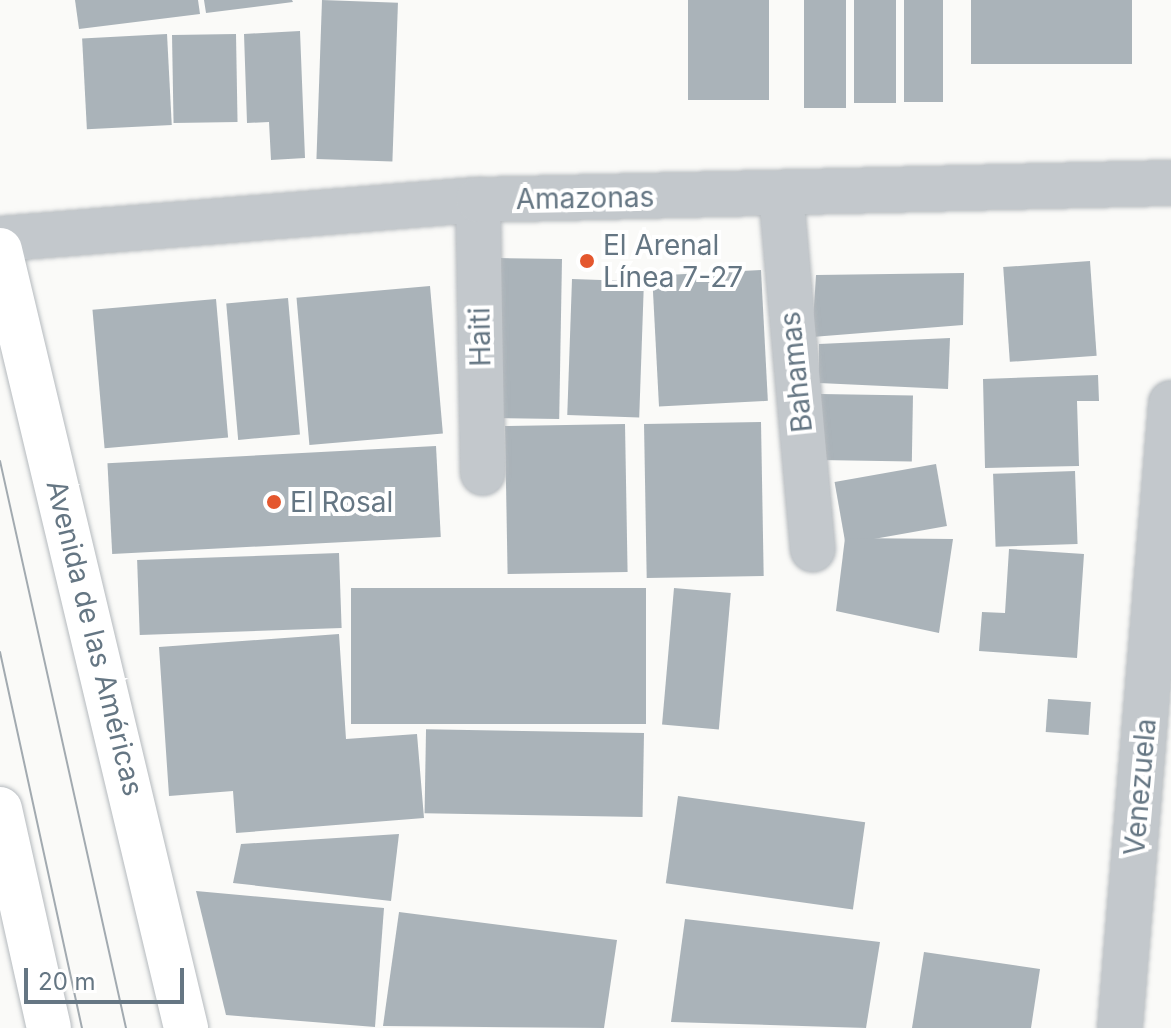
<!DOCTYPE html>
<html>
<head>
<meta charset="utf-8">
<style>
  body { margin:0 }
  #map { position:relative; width:1171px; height:1028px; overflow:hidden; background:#fafaf8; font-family:Inter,sans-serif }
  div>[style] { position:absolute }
  .building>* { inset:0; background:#aab3b9; transform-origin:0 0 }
  .roads { filter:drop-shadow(0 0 2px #b5babe) drop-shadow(0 0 2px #b5babe) }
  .minor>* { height:44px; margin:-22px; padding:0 22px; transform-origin:22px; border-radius:22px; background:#c3c8cc }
  .primary>* { height:44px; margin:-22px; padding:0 22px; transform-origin:22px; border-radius:22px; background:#fff }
  .tram>* { height:2px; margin:-1px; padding:0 1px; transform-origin:1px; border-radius:1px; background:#a2aab0 }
  .dots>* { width:22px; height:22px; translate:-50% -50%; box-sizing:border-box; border:4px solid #fff; border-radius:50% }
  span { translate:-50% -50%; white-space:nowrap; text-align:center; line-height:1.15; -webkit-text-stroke:8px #fff; paint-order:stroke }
  .street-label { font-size:28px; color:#657683 }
  .poi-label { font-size:28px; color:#657683 }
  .left { translate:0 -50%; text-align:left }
  .scale { position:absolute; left:24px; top:968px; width:160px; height:36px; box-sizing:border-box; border:4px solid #657683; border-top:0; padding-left:10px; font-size:24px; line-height:28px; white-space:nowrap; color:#657683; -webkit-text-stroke:6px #fff; paint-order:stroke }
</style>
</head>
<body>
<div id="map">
  <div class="building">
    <div style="clip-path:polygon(75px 0,198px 0,200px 14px,79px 29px)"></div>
    <div style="clip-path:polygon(204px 0,292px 0,293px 2px,206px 13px)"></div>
    <div style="left:322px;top:0;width:76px;height:159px;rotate:2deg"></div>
    <div style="left:688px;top:0;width:81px;height:100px"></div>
    <div style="left:804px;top:0;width:42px;height:108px"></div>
    <div style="left:854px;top:0;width:42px;height:103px"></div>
    <div style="left:904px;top:0;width:39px;height:102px"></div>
    <div style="left:971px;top:0;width:161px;height:64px"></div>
    <div style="clip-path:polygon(300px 31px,305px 158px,271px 160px,269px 122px,247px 123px,244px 34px)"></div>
    <div style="left:167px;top:34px;width:91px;height:85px;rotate:87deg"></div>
    <div style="left:236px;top:34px;width:88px;height:64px;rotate:89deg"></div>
    <div style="left:498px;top:258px;width:64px;height:160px;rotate:1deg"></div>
    <div style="left:1090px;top:261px;width:95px;height:87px;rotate:86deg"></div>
    <div style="left:761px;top:270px;width:131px;height:109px;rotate:87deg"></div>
    <div style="clip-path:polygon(964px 273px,963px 325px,812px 337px,816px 275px)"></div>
    <div style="left:572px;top:279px;width:72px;height:136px;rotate:2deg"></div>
    <div style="left:430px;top:286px;width:148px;height:134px;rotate:85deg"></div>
    <div style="left:288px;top:298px;width:137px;height:62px;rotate:85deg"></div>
    <div style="left:216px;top:299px;width:139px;height:124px;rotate:85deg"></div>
    <div style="clip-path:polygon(950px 338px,948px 389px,819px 383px,819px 344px)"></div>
    <div style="clip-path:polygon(1098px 375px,1099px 401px,1077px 401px,1079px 466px,985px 468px,983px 379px)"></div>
    <div style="left:821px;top:394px;width:92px;height:66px;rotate:1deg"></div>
    <div style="left:761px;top:422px;width:154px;height:117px;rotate:89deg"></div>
    <div style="left:625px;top:424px;width:148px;height:120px;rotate:89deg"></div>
    <div style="left:436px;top:446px;width:91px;height:329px;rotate:87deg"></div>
    <div style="left:936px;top:464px;width:63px;height:103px;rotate:80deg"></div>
    <div style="left:1075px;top:471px;width:73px;height:82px;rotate:88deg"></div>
    <div style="clip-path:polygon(845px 538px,953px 539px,939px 633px,836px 611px)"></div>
    <div style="clip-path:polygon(1009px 549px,1084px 554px,1077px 658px,979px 651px,982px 612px,1005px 613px)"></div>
    <div style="left:339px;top:553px;width:75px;height:202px;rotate:88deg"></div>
    <div style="left:646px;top:588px;width:136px;height:295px;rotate:90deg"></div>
    <div style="left:674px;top:588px;width:57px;height:137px;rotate:5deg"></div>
    <div style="clip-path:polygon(339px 634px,346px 739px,417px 734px,424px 818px,236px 833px,233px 791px,169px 796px,159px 647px)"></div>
    <div style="left:1048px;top:699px;width:43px;height:33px;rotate:4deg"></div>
    <div style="left:644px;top:733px;width:84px;height:218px;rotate:91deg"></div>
    <div style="left:678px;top:796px;width:189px;height:88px;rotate:8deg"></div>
    <div style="clip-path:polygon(399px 834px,391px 901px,233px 883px,241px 844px)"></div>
    <div style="clip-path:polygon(196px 891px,384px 908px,375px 1027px,226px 1015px)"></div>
    <div style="clip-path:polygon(399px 912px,617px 940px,604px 1028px,383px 1026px)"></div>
    <div style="clip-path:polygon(685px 919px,880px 942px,866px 1028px,671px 1022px)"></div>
    <div style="clip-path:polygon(924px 952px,1040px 969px,1031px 1028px,912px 1028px)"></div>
  </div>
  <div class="roads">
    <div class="minor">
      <div style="left:781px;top:194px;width:357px;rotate:84.9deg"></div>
      <div style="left:478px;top:200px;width:273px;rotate:89deg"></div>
      <div style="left:0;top:239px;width:480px;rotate:-4.7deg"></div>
      <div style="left:478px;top:200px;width:693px;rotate:-1.41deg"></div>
      <div style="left:1120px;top:1028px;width:627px;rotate:-85.34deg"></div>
    </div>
    <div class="primary">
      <div style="left:0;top:250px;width:800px;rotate:76.55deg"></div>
      <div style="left:0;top:809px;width:224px;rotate:77.4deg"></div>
    </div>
  </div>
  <div class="tram">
    <div style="left:0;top:461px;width:581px;rotate:77.47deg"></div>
    <div style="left:0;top:652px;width:385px;rotate:77.7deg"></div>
  </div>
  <div class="dots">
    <div style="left:587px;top:261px;background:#e4572e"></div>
    <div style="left:274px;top:502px;background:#e4572e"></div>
  </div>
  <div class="street-label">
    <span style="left:585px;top:198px;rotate:-1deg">Amazonas</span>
    <span style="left:480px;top:337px;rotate:-91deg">Haiti</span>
    <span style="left:796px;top:372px;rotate:-96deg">Bahamas</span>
    <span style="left:95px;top:638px;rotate:76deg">Avenida de las Américas</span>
    <span style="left:1140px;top:787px;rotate:-85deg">Venezuela</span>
  </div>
  <div class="poi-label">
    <span class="left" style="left:603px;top:261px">El Arenal<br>Línea 7-27</span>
    <span class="left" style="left:290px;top:502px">El Rosal</span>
  </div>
  <div class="scale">20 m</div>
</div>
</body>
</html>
